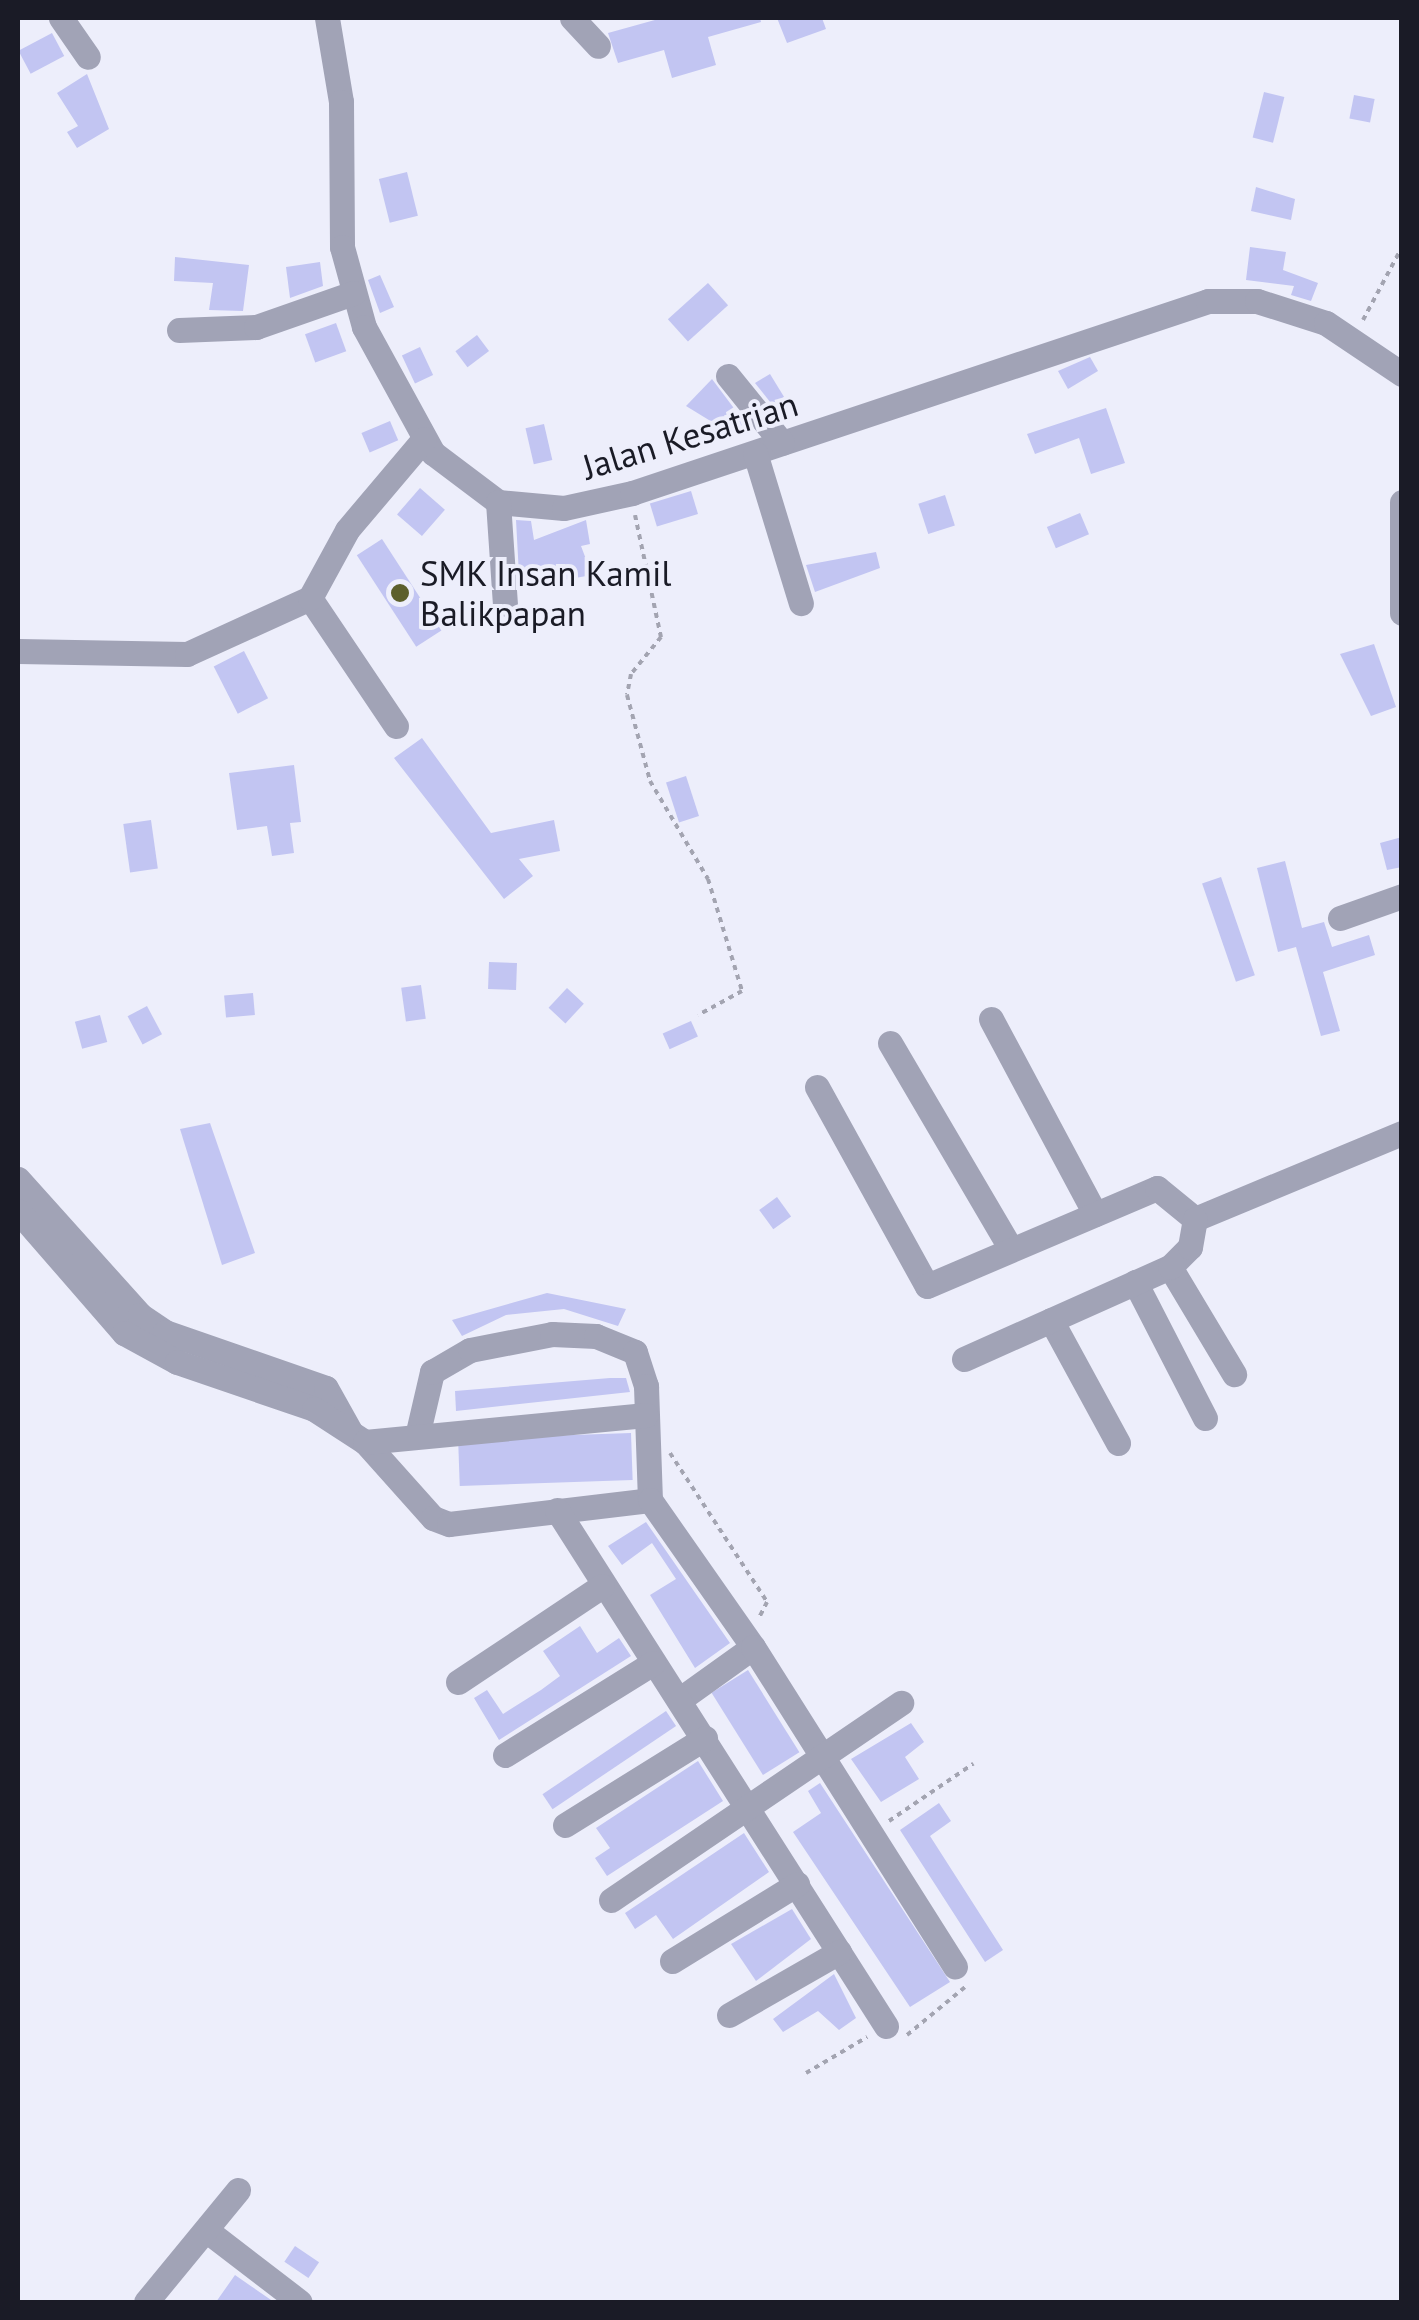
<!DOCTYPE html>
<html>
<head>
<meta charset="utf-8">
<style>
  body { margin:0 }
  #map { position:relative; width:1419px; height:2320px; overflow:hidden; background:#edeefb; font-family:"PT Sans",sans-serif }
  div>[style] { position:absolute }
  .building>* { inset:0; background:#c2c5f2; transform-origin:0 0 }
  .path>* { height:4px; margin-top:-2px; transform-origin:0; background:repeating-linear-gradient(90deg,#a3a4b1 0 5px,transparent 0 10px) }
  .minor>* { height:25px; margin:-12.5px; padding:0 12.5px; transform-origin:12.5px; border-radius:12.5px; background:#a1a3b6 }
  .dots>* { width:28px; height:28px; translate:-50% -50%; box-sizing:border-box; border:5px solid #edeefb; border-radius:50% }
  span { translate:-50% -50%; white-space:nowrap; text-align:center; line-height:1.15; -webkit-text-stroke:8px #edeefb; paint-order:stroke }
  .street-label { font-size:35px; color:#1a1b26 }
  .poi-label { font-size:35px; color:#1a1b26 }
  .left { translate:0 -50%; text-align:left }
  .frame { position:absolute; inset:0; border:20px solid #1a1b26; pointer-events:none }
</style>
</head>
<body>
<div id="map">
  <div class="building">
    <div style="clip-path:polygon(662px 18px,760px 18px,761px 22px,708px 37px,716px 65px,672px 78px,664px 50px,618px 63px,608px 33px)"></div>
    <div style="clip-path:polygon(777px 18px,822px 18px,826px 29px,787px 43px)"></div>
    <div style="left:52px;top:33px;width:26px;height:38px;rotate:62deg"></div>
    <div style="clip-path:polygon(87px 74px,109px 129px,77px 148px,67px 132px,78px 126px,57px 93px)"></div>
    <div style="left:1264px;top:92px;width:21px;height:47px;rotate:14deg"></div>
    <div style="left:1354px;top:95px;width:21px;height:24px;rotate:11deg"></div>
    <div style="left:407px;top:172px;width:45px;height:29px;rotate:76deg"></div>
    <div style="clip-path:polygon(1256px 187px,1295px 199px,1291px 220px,1251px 211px)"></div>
    <div style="clip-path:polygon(1250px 247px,1286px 252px,1283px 270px,1318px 283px,1311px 301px,1291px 295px,1294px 286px,1246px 280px)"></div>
    <div style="clip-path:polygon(175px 257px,249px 265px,243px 311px,209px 310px,213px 283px,174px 281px)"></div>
    <div style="clip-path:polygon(320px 262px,323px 286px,290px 298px,286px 267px)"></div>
    <div style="clip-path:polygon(380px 275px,394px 307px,380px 313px,368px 280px)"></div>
    <div style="left:708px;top:283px;width:30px;height:54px;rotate:48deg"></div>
    <div style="left:336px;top:323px;width:30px;height:33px;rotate:70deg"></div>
    <div style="left:477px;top:335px;width:20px;height:27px;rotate:53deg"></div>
    <div style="left:420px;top:347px;width:31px;height:20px;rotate:65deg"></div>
    <div style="clip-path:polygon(1090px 357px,1098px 371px,1068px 389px,1058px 371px)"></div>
    <div style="clip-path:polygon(770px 374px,789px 405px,778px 412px,755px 383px)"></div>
    <div style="clip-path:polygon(712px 379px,745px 423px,735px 436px,686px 406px)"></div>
    <div style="clip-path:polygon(1106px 408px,1125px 463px,1091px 474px,1079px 438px,1035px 454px,1027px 434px)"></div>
    <div style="left:390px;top:421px;width:21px;height:31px;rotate:67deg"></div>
    <div style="left:544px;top:424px;width:37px;height:19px;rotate:77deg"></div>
    <div style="left:420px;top:488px;width:33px;height:35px;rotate:41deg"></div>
    <div style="left:691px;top:491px;width:24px;height:43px;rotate:73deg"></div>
    <div style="left:945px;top:495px;width:32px;height:28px;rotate:72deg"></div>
    <div style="left:1080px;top:513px;width:23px;height:36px;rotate:67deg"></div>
    <div style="clip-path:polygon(516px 520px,531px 521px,534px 540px,586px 520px,590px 544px,581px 546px,592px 575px,541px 584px,540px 572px,519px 575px)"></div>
    <div style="left:382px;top:539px;width:109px;height:30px;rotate:57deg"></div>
    <div style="clip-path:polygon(876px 552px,880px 568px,815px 592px,806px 565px)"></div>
    <div style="clip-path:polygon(1374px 644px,1396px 707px,1371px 716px,1340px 654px)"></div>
    <div style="left:244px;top:651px;width:53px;height:34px;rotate:63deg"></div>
    <div style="clip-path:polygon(422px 738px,491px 833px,554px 820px,560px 851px,519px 859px,533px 876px,504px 899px,394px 758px)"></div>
    <div style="clip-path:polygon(294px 765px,301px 822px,290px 823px,294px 853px,272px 856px,267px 826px,237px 830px,229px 773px)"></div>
    <div style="left:686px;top:776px;width:42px;height:21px;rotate:72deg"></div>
    <div style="left:151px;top:820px;width:49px;height:28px;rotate:82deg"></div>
    <div style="clip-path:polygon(1402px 837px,1402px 867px,1387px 870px,1380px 843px)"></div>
    <div style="clip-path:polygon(1285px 861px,1302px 928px,1324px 922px,1332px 947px,1369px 935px,1375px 955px,1323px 972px,1340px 1031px,1321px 1036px,1296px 947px,1278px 952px,1257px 868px)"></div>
    <div style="left:1221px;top:877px;width:104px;height:20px;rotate:71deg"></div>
    <div style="left:489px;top:962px;width:28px;height:27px;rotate:2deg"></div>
    <div style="left:421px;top:985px;width:34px;height:20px;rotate:82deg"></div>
    <div style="left:567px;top:988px;width:23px;height:27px;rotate:43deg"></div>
    <div style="left:253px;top:993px;width:22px;height:29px;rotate:85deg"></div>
    <div style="left:147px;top:1006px;width:32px;height:22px;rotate:62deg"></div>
    <div style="left:100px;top:1015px;width:28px;height:26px;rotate:75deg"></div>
    <div style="left:691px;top:1021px;width:17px;height:31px;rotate:66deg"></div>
    <div style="clip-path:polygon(210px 1123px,255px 1253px,222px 1265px,180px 1129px)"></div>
    <div style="left:777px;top:1197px;width:24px;height:22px;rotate:54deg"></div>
    <div style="clip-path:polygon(547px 1293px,626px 1309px,618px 1326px,564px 1309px,506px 1315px,462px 1336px,452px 1320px)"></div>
    <div style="clip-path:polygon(610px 1378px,626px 1378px,630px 1392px,456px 1411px,455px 1391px)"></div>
    <div style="left:631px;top:1433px;width:47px;height:173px;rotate:88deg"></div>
    <div style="clip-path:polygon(646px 1522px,730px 1643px,695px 1668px,650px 1595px,676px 1579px,652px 1543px,622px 1565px,608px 1546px)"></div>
    <div style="clip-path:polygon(580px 1626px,597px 1653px,619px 1638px,631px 1656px,499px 1740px,474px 1698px,487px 1690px,503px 1714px,541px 1690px,560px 1676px,543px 1651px)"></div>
    <div style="left:748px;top:1670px;width:97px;height:43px;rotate:58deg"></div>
    <div style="left:666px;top:1711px;width:18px;height:149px;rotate:56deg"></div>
    <div style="clip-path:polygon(911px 1723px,924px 1742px,905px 1757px,919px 1779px,881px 1802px,851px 1759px)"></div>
    <div style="clip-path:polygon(698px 1761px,723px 1801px,607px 1876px,595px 1858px,610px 1848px,596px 1828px)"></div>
    <div style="clip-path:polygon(820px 1783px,950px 1982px,910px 2007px,793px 1832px,821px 1813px,808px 1791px)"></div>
    <div style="clip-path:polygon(939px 1803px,951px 1821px,930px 1836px,1003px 1950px,985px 1962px,900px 1830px)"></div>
    <div style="clip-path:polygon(744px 1833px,769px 1872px,673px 1939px,656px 1915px,635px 1929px,625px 1913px)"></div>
    <div style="clip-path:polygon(792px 1909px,811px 1939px,756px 1981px,731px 1944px)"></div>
    <div style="clip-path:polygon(834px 1974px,856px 2018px,839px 2030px,818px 2011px,783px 2032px,773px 2019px)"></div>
    <div style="left:295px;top:2246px;width:29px;height:19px;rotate:34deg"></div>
    <div style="clip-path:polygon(235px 2275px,258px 2291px,274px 2302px,216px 2302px)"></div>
  </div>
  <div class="path">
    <div style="left:1363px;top:320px;width:83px;rotate:-61.9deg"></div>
    <div style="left:635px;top:515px;width:125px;rotate:78deg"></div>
    <div style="left:661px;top:637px;width:48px;rotate:129deg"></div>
    <div style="left:631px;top:674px;width:21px;rotate:101deg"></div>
    <div style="left:627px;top:695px;width:89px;rotate:75deg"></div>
    <div style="left:650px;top:781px;width:114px;rotate:59.4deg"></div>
    <div style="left:708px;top:879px;width:117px;rotate:73.1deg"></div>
    <div style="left:742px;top:991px;width:50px;rotate:151.4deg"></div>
    <div style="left:670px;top:1453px;width:178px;rotate:56.9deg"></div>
    <div style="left:767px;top:1602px;width:18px;rotate:117deg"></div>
    <div style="left:889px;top:1821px;width:102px;rotate:-34.2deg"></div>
    <div style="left:907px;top:2035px;width:75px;rotate:-39.6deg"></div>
    <div style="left:806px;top:2073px;width:71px;rotate:-30.5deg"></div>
  </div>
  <div class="minor">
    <div style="left:61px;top:18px;width:47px;rotate:55.3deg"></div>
    <div style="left:327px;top:18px;width:85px;rotate:80.5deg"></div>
    <div style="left:341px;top:102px;width:145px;rotate:89.6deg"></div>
    <div style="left:342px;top:247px;width:83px;rotate:74.6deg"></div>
    <div style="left:364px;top:327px;width:144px;rotate:61.3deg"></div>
    <div style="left:433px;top:453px;width:81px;rotate:37deg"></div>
    <div style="left:498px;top:502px;width:66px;rotate:5.2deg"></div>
    <div style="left:564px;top:508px;width:70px;rotate:-12.4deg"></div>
    <div style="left:632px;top:493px;width:607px;rotate:-18.43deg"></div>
    <div style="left:1208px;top:301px;width:49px"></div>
    <div style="left:1257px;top:301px;width:72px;rotate:17.7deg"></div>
    <div style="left:1326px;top:323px;width:92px;rotate:33.9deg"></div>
    <div style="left:572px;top:18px;width:38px;rotate:47deg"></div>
    <div style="left:179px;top:330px;width:77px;rotate:-2.2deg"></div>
    <div style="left:256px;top:327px;width:103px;rotate:-19.3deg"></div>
    <div style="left:728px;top:376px;width:86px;rotate:51.1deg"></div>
    <div style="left:755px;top:453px;width:157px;rotate:73deg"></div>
    <div style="left:498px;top:502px;width:102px;rotate:86.1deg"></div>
    <div style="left:1402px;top:502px;width:111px;rotate:90deg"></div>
    <div style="left:18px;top:651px;width:169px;rotate:1deg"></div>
    <div style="left:187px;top:654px;width:135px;rotate:-24.5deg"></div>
    <div style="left:396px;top:726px;width:154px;rotate:-123.9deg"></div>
    <div style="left:310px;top:598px;width:77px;rotate:-61.4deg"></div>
    <div style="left:347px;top:530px;width:119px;rotate:-49.8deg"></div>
    <div style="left:1340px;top:918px;width:66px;rotate:-19.5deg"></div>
    <div style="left:991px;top:1019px;width:221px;rotate:61.9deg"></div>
    <div style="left:890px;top:1043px;width:239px;rotate:59.6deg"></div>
    <div style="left:817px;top:1087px;width:227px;rotate:61.1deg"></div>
    <div style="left:927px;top:1286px;width:250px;rotate:-23.1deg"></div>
    <div style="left:1157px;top:1188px;width:49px;rotate:39.2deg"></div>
    <div style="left:1195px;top:1219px;width:224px;rotate:-22.6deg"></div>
    <div style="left:18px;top:1179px;width:183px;rotate:48.1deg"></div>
    <div style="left:140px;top:1315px;width:30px;rotate:34deg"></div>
    <div style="left:165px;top:1332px;width:170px;rotate:19.2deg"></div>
    <div style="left:326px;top:1388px;width:49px;rotate:60.8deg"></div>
    <div style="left:18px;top:1211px;width:162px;rotate:49deg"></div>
    <div style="left:124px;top:1333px;width:60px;rotate:28.7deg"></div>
    <div style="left:177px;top:1362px;width:145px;rotate:18.9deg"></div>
    <div style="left:314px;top:1409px;width:61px;rotate:32.9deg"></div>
    <div style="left:365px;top:1442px;width:102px;rotate:48.2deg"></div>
    <div style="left:433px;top:1518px;width:17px;rotate:21deg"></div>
    <div style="left:449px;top:1524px;width:202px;rotate:-6.8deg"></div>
    <div style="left:1170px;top:1267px;width:125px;rotate:59.1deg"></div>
    <div style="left:1135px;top:1282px;width:153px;rotate:62.8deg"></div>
    <div style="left:1051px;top:1320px;width:140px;rotate:61.4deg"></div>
    <div style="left:964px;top:1359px;width:226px;rotate:-24.1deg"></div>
    <div style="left:1170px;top:1267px;width:28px;rotate:-45deg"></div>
    <div style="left:1190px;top:1247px;width:28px;rotate:-80deg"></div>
    <div style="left:418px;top:1432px;width:62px;rotate:-76.9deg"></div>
    <div style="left:432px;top:1372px;width:44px;rotate:-30.1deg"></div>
    <div style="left:470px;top:1350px;width:84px;rotate:-11deg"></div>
    <div style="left:552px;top:1334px;width:44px;rotate:2.6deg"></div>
    <div style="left:596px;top:1336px;width:42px;rotate:22.3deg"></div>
    <div style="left:635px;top:1352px;width:36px;rotate:72deg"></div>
    <div style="left:646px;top:1386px;width:114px;rotate:88deg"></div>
    <div style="left:650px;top:1500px;width:179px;rotate:55deg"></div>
    <div style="left:753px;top:1647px;width:91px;rotate:144.4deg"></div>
    <div style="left:365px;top:1442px;width:282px;rotate:-5.5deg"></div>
    <div style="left:557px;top:1510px;width:612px;rotate:57.48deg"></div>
    <div style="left:753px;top:1647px;width:378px;rotate:57.7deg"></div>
    <div style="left:458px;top:1682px;width:173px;rotate:-33.7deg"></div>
    <div style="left:505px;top:1755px;width:174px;rotate:-31.9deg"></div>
    <div style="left:565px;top:1825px;width:165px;rotate:-31.9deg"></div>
    <div style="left:611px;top:1900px;width:351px;rotate:-34.2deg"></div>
    <div style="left:672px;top:1961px;width:147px;rotate:-31.6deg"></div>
    <div style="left:729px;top:2015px;width:127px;rotate:-29.8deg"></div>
    <div style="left:206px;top:2230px;width:118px;rotate:37.5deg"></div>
    <div style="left:146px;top:2302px;width:145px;rotate:-50.6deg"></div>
  </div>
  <div class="dots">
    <div style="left:400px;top:593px;background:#5c5f2c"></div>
  </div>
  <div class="street-label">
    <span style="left:690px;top:435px;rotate:-17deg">Jalan Kesatrian</span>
  </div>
  <div class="poi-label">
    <span class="left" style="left:420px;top:593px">SMK Insan Kamil<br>Balikpapan</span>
  </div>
  <div class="frame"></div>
</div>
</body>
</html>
